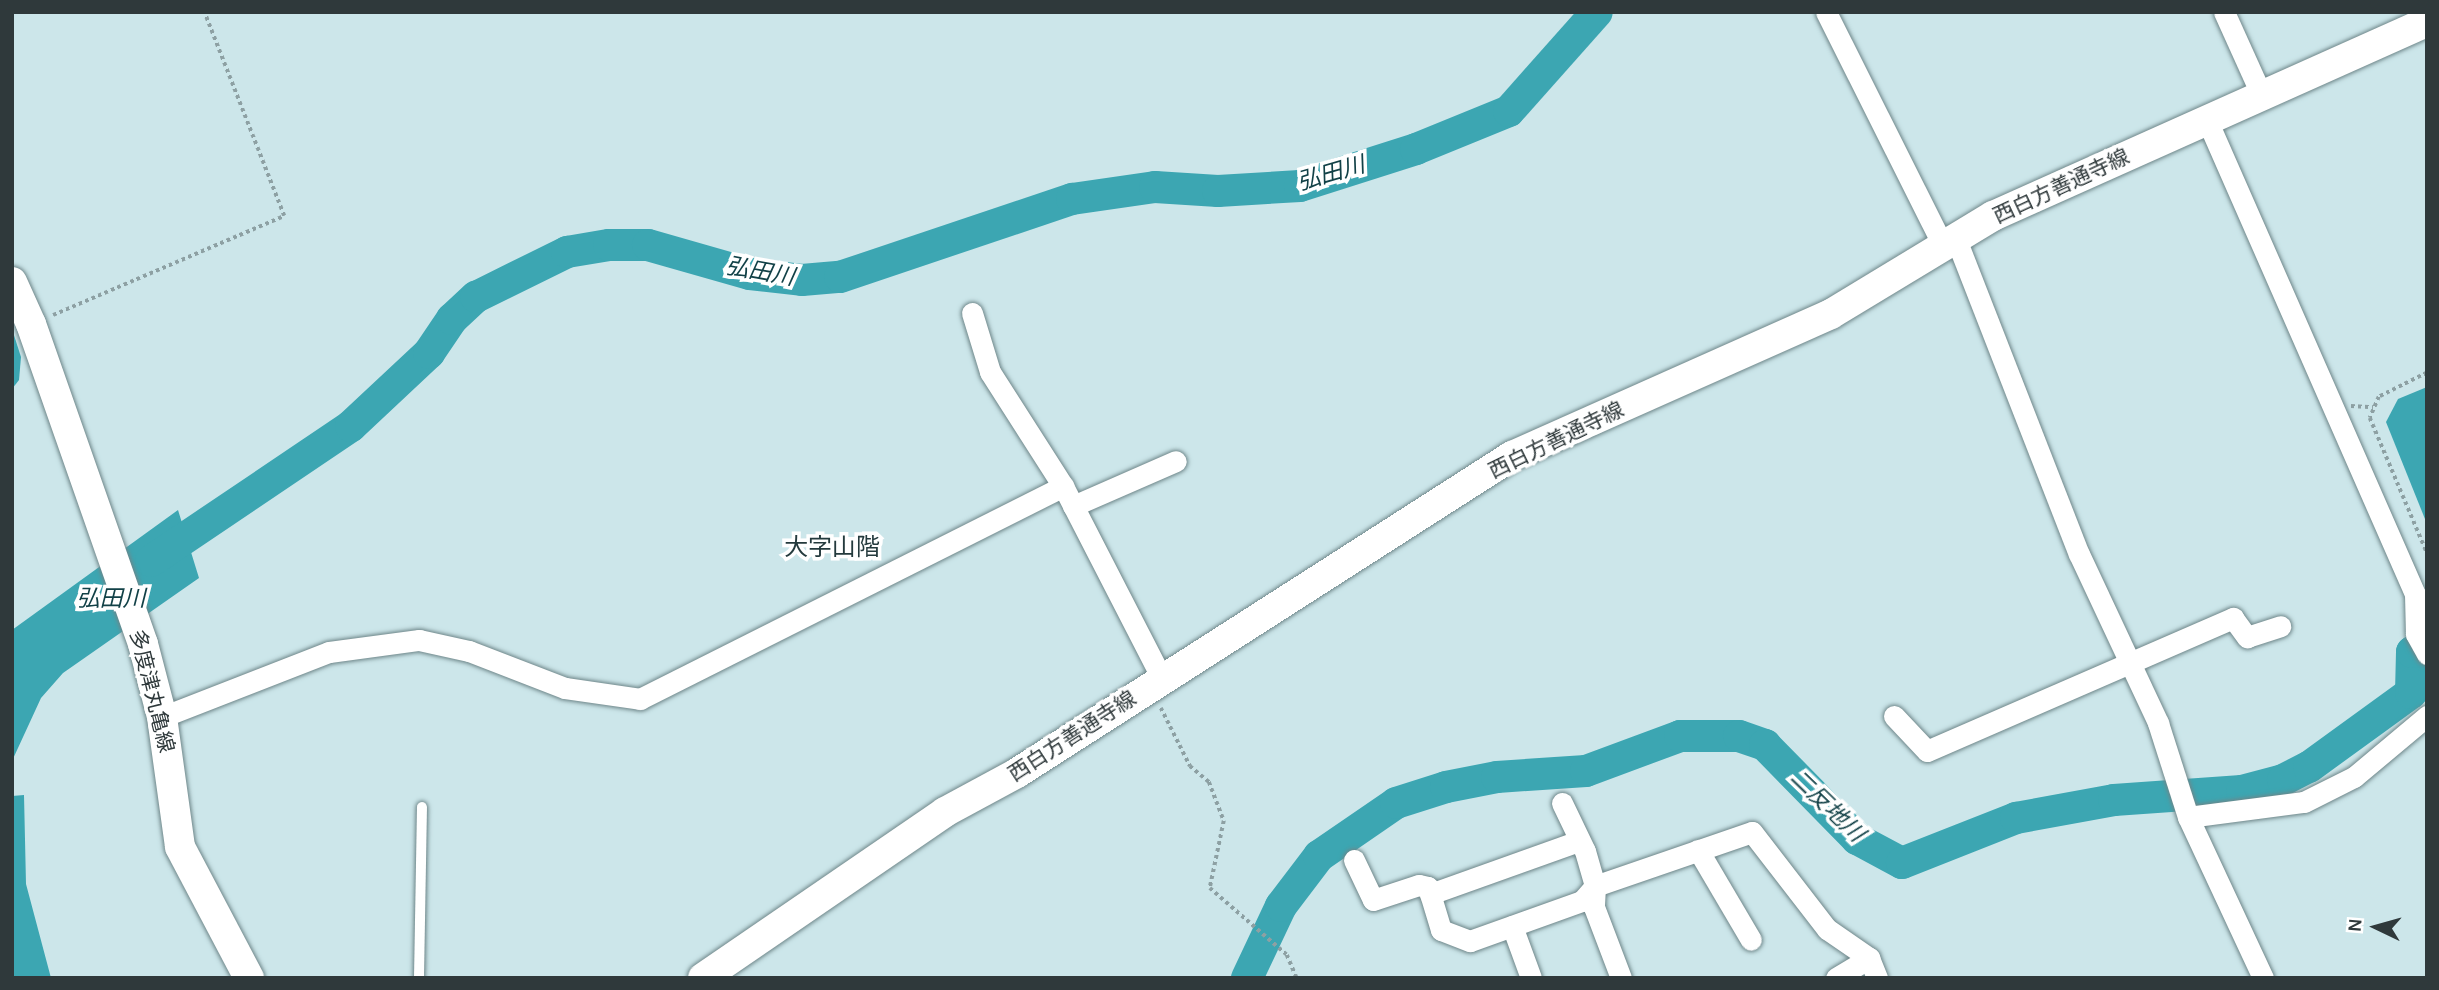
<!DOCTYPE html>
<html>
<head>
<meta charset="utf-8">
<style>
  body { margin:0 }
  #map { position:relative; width:2439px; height:990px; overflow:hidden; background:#cce6ea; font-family:Karla,"Noto Sans JP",sans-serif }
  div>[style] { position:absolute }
  .water>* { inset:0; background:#3ca6b2 }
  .river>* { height:32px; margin:-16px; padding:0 16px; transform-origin:16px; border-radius:16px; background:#3ca6b2 }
  .path>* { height:3.5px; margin-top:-1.75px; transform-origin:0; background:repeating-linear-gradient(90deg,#8da0a3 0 3.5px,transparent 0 7px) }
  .roads { filter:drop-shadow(0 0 2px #6e8689) drop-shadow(0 0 2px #6e8689) }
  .lane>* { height:10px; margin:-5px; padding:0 5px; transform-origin:5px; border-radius:5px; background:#fff }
  .street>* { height:21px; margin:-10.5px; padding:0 10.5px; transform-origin:10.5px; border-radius:10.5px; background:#fff }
  .secondary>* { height:30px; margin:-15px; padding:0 15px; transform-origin:15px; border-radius:15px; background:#fff }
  span { translate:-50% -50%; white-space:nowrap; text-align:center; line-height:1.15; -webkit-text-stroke:7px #fff; paint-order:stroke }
  .street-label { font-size:21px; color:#2f393b }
  .water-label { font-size:23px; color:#124147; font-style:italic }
  .quarter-label { font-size:24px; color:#243a3d }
  .frame { position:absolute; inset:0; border:14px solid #2f393b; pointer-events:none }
  .north { position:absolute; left:2341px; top:892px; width:70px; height:70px; -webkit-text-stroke:5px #fff; paint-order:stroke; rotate:275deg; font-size:19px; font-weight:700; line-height:28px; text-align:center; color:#2f393b }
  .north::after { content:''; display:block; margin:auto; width:24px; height:32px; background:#2f393b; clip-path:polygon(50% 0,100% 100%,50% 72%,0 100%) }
</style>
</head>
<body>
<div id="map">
  <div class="water">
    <div style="clip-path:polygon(12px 329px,21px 357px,19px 380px,12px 389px)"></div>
    <div style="clip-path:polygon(2427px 387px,2427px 524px,2386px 422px,2398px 399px)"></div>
    <div style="clip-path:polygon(178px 510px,199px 578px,63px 673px,41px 698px,12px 761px,12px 630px)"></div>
    <div style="clip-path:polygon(24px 795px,26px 884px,51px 978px,12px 978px,12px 796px)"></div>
  </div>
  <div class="river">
    <div style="left:151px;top:561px;width:241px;rotate:-34deg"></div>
    <div style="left:351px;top:426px;width:107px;rotate:-43.1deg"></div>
    <div style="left:429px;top:353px;width:41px;rotate:-55.9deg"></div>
    <div style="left:452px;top:319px;width:33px;rotate:-43deg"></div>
    <div style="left:476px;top:297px;width:102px;rotate:-26.3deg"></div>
    <div style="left:567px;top:252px;width:43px;rotate:-9.5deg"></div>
    <div style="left:609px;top:245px;width:39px"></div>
    <div style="left:648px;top:245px;width:106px;rotate:15.9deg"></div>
    <div style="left:750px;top:274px;width:52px;rotate:6.6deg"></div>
    <div style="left:802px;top:280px;width:38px;rotate:-5deg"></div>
    <div style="left:840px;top:277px;width:245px;rotate:-18.6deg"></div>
    <div style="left:1072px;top:199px;width:84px;rotate:-8.2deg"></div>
    <div style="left:1155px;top:187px;width:63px;rotate:3.6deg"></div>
    <div style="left:1218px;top:191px;width:82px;rotate:-3.5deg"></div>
    <div style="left:1300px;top:186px;width:122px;rotate:-17.7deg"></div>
    <div style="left:1416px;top:149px;width:100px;rotate:-22.2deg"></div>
    <div style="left:1509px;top:111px;width:132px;rotate:-48.4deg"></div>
    <div style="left:1247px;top:978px;width:80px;rotate:-64.7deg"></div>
    <div style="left:1281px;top:906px;width:63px;rotate:-52.8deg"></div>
    <div style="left:1319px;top:856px;width:93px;rotate:-34.5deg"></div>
    <div style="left:1396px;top:803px;width:52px;rotate:-17.7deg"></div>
    <div style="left:1446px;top:787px;width:52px;rotate:-11.1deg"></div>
    <div style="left:1497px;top:777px;width:89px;rotate:-3.9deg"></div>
    <div style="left:1586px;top:771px;width:100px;rotate:-20.4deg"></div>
    <div style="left:1680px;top:736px;width:59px"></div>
    <div style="left:1739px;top:736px;width:28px;rotate:19deg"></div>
    <div style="left:1765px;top:745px;width:132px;rotate:45.6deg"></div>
    <div style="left:1857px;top:839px;width:51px;rotate:28.1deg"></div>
    <div style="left:1902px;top:863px;width:123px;rotate:-21.5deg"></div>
    <div style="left:2016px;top:818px;width:100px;rotate:-10.4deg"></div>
    <div style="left:2114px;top:800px;width:128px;rotate:-4deg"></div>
    <div style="left:2242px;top:791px;width:42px;rotate:-15deg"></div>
    <div style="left:2283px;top:780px;width:29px;rotate:-27deg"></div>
    <div style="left:2309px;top:767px;width:126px;rotate:-36deg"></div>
    <div style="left:2411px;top:693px;width:41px;rotate:-88.6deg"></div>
    <div style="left:2412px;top:652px;width:17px;rotate:-31deg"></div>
  </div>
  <div class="path">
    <div style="left:53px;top:315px;width:251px;rotate:-23.2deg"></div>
    <div style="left:284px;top:216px;width:219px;rotate:-111.4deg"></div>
    <div style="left:2427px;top:373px;width:54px;rotate:153.4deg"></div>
    <div style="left:2379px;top:397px;width:23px;rotate:113deg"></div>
    <div style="left:2370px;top:418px;width:147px;rotate:67.1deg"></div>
    <div style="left:2351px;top:406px;width:22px;rotate:3deg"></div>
    <div style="left:1161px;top:708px;width:65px;rotate:63.4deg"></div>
    <div style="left:1190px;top:766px;width:25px;rotate:40deg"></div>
    <div style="left:1209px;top:782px;width:42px;rotate:69deg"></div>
    <div style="left:1224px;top:821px;width:68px;rotate:101.8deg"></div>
    <div style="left:1210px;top:888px;width:102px;rotate:41deg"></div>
    <div style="left:1287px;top:955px;width:25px;rotate:67deg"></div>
  </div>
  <div class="roads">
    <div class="lane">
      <div style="left:419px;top:978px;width:171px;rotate:-89deg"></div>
    </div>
    <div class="street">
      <div style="left:1826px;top:12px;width:262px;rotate:63.4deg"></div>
      <div style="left:2224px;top:12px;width:92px;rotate:65.7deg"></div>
      <div style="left:2207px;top:120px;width:518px;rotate:66.31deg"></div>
      <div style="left:2415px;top:594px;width:40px;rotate:88.6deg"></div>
      <div style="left:2416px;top:634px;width:23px;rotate:61deg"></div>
      <div style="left:1956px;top:239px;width:338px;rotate:68.7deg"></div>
      <div style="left:2079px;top:554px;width:187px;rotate:64.9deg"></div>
      <div style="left:2158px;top:723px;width:99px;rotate:72.3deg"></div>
      <div style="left:2188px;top:817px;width:178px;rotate:65deg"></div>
      <div style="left:972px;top:313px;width:62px;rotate:73deg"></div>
      <div style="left:990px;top:372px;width:135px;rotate:57.4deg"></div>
      <div style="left:1063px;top:486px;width:215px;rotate:62.8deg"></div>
      <div style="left:1073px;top:506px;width:112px;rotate:-23.6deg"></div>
      <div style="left:1894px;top:716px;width:48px;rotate:46.7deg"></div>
      <div style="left:1927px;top:751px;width:334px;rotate:-23.5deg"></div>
      <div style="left:2233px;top:618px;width:24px;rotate:54deg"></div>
      <div style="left:2247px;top:637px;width:35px;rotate:-18deg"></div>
      <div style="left:162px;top:717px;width:179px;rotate:-21.3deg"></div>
      <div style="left:329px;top:652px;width:91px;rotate:-7.6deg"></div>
      <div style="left:419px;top:640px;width:51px;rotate:12.4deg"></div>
      <div style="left:469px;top:651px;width:103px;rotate:21.1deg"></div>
      <div style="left:565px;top:688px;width:76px;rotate:8.3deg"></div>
      <div style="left:640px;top:699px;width:474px;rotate:-26.7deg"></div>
      <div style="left:1562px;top:803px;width:53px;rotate:64.4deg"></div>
      <div style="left:1585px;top:851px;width:36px;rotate:74deg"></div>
      <div style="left:1595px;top:886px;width:21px;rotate:93deg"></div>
      <div style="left:1594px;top:907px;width:76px;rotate:69.2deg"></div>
      <div style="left:2188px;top:817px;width:117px;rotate:-7.4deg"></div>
      <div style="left:2304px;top:802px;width:56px;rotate:-26.6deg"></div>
      <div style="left:2354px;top:777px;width:95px;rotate:-39.9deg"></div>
      <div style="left:1698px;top:850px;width:104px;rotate:59.5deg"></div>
      <div style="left:1354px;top:860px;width:44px;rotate:64.6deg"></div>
      <div style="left:1373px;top:900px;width:48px;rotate:-18.1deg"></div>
      <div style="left:1419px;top:885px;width:9px;rotate:13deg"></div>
      <div style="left:1428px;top:887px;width:45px;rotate:73.2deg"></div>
      <div style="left:1441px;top:930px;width:31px;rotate:21deg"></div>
      <div style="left:1470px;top:941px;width:119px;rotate:-19.7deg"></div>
      <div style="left:1582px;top:901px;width:20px;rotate:-49deg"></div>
      <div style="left:1595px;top:886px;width:166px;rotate:-19deg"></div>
      <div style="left:1752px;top:832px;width:123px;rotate:52.3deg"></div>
      <div style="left:1827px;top:929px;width:51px;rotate:34.6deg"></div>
      <div style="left:1869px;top:958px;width:22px;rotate:68deg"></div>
      <div style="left:1430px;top:894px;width:158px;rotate:-19.6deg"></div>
      <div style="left:1512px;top:926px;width:55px;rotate:69.9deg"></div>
      <div style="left:1836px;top:978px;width:39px;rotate:-31deg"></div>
    </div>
    <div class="secondary">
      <div style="left:12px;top:282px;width:46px;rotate:65.7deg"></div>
      <div style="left:31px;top:324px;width:339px;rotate:70.7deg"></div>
      <div style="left:143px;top:644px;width:75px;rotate:75.4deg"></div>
      <div style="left:162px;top:717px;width:131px;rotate:82.1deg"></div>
      <div style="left:180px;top:847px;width:148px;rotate:62.2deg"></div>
      <div style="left:703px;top:978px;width:293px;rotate:-34.4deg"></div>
      <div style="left:945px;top:812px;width:82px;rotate:-28.4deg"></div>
      <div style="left:1017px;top:773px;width:588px;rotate:-32.64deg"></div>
      <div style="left:1512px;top:456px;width:349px;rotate:-24deg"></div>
      <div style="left:1831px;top:314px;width:189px;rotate:-31.2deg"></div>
      <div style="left:1993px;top:216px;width:475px;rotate:-24.1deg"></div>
    </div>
  </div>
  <div class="street-label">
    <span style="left:2061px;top:186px;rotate:-25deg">西白方善通寺線</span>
    <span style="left:1556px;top:440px;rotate:-26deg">西白方善通寺線</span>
    <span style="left:152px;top:691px;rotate:76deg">多度津丸亀線</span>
    <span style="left:1072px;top:736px;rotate:-33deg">西白方善通寺線</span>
  </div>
  <div class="water-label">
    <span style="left:1331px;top:174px;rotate:-16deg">弘田川</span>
    <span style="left:760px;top:272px;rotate:10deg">弘田川</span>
    <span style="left:111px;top:599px">弘田川</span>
    <span style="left:1827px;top:806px;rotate:44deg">二反地川</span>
  </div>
  <div class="quarter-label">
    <span style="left:832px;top:548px">大字山階</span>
  </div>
  <div class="frame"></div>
  <div class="north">N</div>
</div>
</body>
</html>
